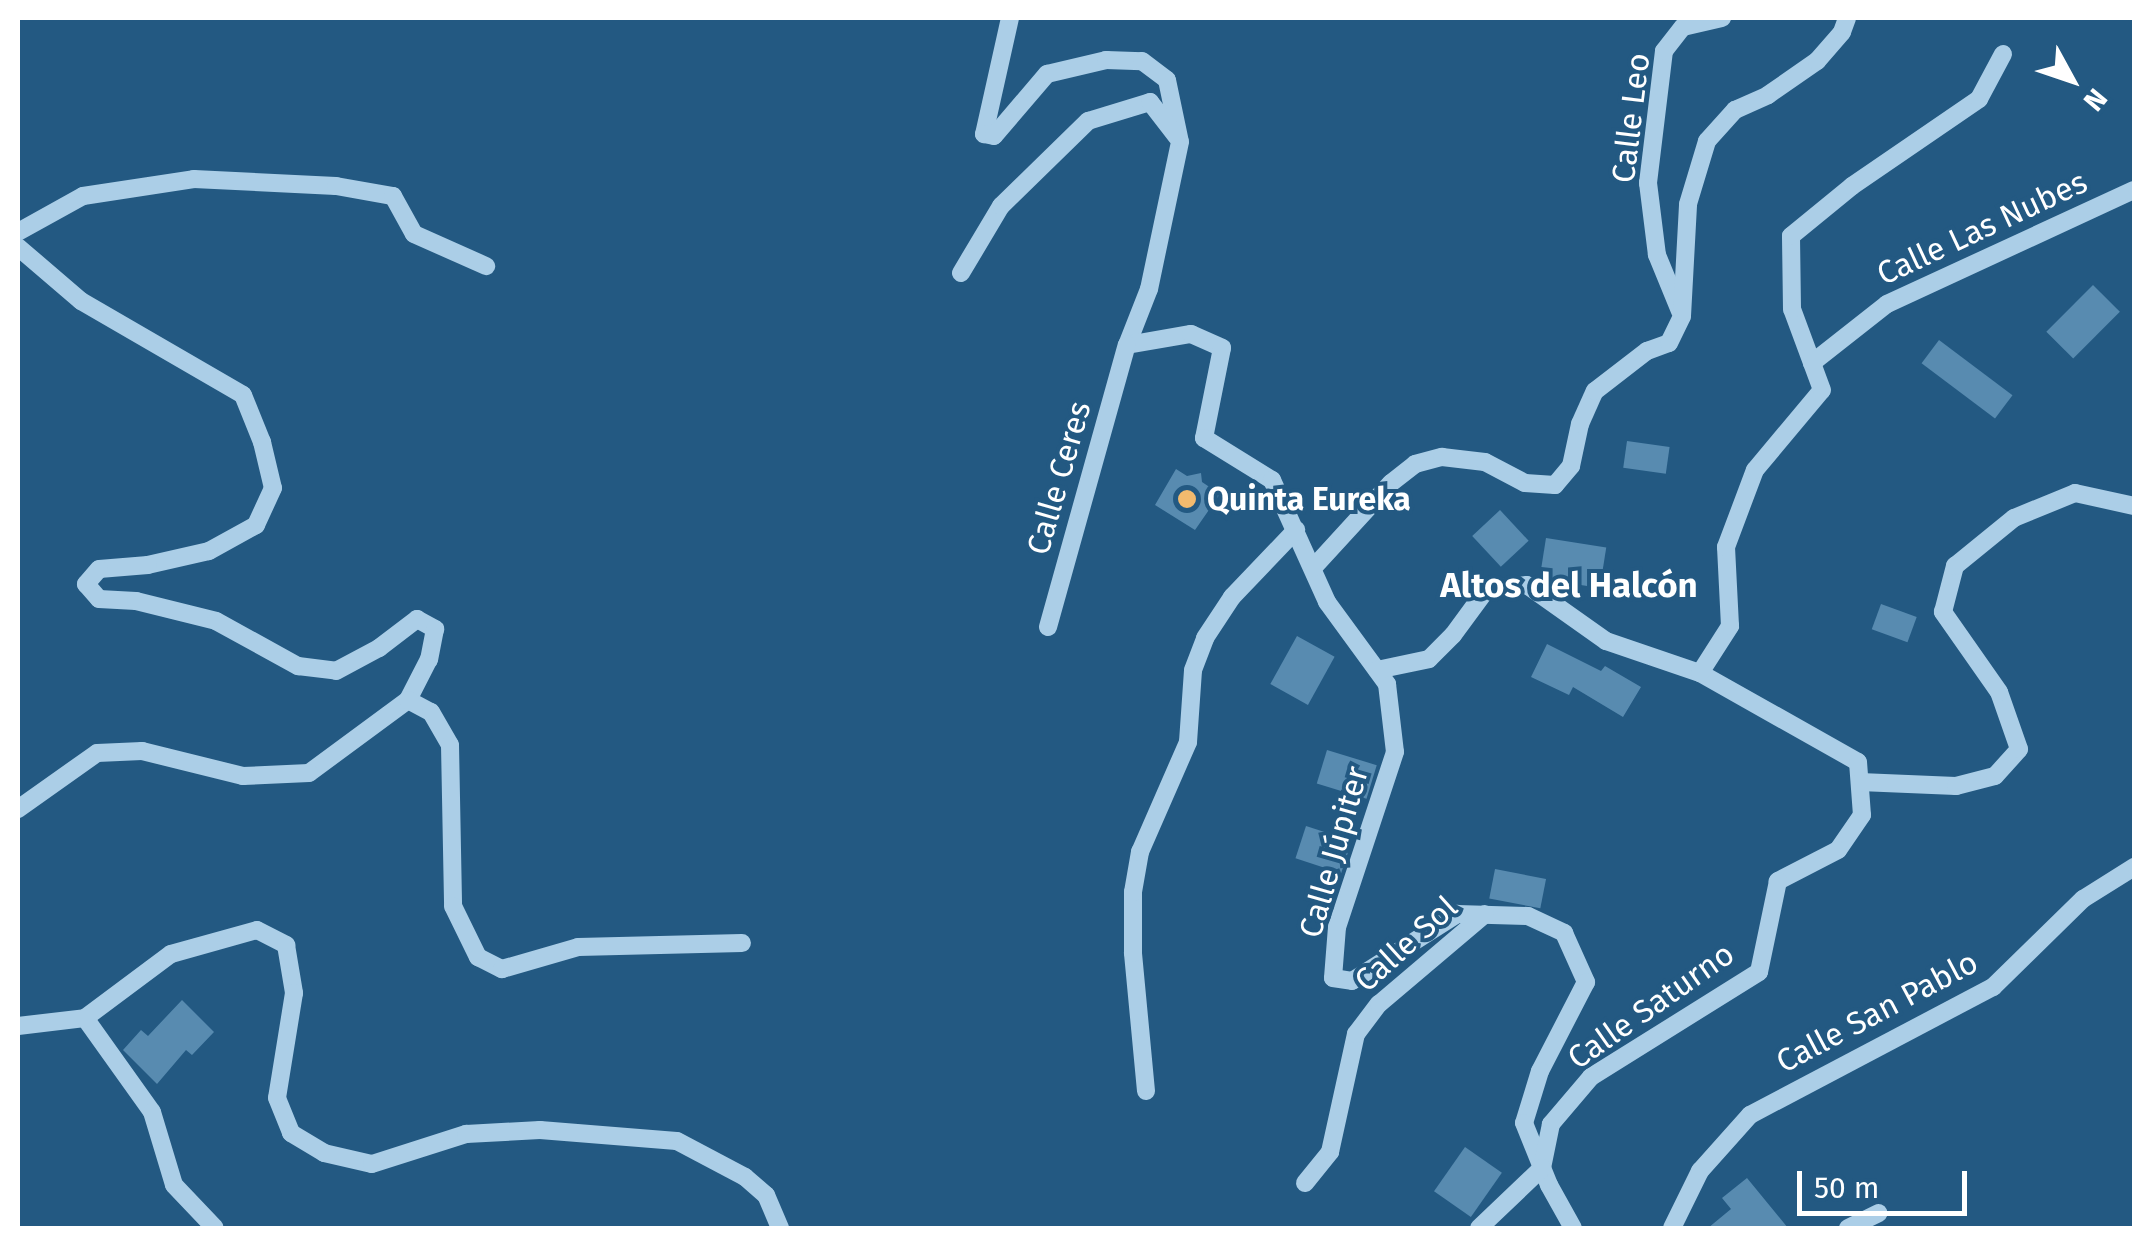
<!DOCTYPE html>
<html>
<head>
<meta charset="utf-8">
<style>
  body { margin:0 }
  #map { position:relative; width:2152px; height:1246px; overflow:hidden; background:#235982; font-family:"Fira Sans",sans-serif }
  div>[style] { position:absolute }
  .building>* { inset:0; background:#588bb0; transform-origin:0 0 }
  .minor>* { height:18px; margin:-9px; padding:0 9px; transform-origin:9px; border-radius:9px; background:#abcee7 }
  .dots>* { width:28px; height:28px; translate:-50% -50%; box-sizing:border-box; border:5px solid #235982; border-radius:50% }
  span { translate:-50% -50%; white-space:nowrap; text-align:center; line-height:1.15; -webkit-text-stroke:8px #235982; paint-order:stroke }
  .street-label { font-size:32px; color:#fff }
  .poi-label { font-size:32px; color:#fff; font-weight:700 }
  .left { translate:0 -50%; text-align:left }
  .neighbourhood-label { font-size:35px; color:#fff; font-weight:700 }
  .frame { position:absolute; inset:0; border:20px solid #fff; pointer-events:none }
  .north { position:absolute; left:2022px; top:30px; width:100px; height:100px; -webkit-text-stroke:8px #235982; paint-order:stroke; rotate:130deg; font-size:28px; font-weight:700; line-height:40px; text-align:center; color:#fff }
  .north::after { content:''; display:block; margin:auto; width:35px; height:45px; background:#fff; clip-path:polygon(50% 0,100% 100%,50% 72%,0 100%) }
  .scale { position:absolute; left:1797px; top:1171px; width:170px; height:45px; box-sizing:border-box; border:5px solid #fff; border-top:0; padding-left:12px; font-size:30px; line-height:35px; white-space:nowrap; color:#fff; -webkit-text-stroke:8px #235982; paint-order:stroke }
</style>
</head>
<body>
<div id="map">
  <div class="building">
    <div style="left:2093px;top:285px;width:38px;height:66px;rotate:45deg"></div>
    <div style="left:1939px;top:340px;width:92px;height:29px;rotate:37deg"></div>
    <div style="left:1627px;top:441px;width:43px;height:27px;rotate:8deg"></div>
    <div style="clip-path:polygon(1176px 469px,1187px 476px,1201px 473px,1202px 482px,1220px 494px,1195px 530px,1155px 505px)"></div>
    <div style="left:1500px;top:510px;width:42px;height:38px;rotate:47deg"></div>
    <div style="left:1546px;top:538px;width:61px;height:41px;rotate:9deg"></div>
    <div style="left:1881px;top:604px;width:38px;height:27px;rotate:20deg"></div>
    <div style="left:1297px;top:636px;width:43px;height:55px;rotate:29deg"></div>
    <div style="clip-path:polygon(1547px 644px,1601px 671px,1605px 666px,1641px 687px,1623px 717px,1573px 687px,1569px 695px,1531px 677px)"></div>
    <div style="left:1327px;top:750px;width:52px;height:35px;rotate:17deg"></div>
    <div style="left:1306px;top:826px;width:48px;height:34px;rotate:18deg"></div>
    <div style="left:1495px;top:869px;width:52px;height:30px;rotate:11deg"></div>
    <div style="clip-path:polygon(182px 1000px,214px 1032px,192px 1055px,186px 1050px,157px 1084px,123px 1050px,141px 1030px,148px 1036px)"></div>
    <div style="left:1465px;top:1147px;width:45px;height:54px;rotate:35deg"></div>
    <div style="clip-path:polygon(1747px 1178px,1788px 1228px,1708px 1228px,1731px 1209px,1722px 1198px)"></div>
  </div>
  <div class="minor">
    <div style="left:1010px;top:18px;width:119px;rotate:102.6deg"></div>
    <div style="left:984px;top:134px;width:10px;rotate:11deg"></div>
    <div style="left:994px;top:136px;width:82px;rotate:-49.5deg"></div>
    <div style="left:1047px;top:74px;width:61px;rotate:-13.3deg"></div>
    <div style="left:1106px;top:60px;width:36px;rotate:2deg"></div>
    <div style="left:1142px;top:61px;width:31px;rotate:37deg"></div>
    <div style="left:1167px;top:80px;width:63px;rotate:78.2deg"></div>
    <div style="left:1180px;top:142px;width:150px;rotate:101.9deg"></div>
    <div style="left:1149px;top:289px;width:60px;rotate:111.4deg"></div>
    <div style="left:1127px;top:345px;width:65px;rotate:-9.8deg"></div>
    <div style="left:1191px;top:334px;width:34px;rotate:24deg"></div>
    <div style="left:1222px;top:348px;width:92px;rotate:101.3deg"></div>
    <div style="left:1204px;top:438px;width:80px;rotate:31.7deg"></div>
    <div style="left:1272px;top:480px;width:134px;rotate:65.7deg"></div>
    <div style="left:1327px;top:602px;width:102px;rotate:53.8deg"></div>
    <div style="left:1387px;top:684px;width:68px;rotate:83.3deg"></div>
    <div style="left:1395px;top:752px;width:184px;rotate:108.3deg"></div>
    <div style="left:1337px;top:927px;width:51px;rotate:94.5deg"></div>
    <div style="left:1333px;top:978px;width:19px;rotate:9deg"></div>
    <div style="left:1352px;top:981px;width:125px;rotate:-32.5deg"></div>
    <div style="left:1457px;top:914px;width:71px;rotate:1.6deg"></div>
    <div style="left:1528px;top:916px;width:40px;rotate:25deg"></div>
    <div style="left:1564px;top:933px;width:54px;rotate:65.8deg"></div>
    <div style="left:1586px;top:982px;width:100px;rotate:117.3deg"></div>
    <div style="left:1540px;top:1071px;width:54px;rotate:107.1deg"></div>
    <div style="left:1524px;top:1123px;width:67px;rotate:68deg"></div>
    <div style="left:1549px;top:1185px;width:49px;rotate:60.8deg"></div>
    <div style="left:18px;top:232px;width:74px;rotate:-29deg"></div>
    <div style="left:83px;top:196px;width:112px;rotate:-8.7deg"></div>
    <div style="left:194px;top:179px;width:142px;rotate:2.8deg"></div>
    <div style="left:336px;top:186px;width:58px;rotate:10deg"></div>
    <div style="left:393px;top:196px;width:43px;rotate:61.1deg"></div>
    <div style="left:414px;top:234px;width:79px;rotate:24deg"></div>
    <div style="left:18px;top:247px;width:83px;rotate:40.6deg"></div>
    <div style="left:81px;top:301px;width:187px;rotate:30.1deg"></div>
    <div style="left:243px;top:395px;width:51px;rotate:68deg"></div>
    <div style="left:262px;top:442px;width:47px;rotate:76.6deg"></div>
    <div style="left:273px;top:488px;width:41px;rotate:114.7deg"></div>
    <div style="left:256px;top:525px;width:54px;rotate:151deg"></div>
    <div style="left:209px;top:551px;width:63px;rotate:167.1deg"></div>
    <div style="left:148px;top:565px;width:49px;rotate:175.3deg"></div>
    <div style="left:99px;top:569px;width:20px;rotate:131deg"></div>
    <div style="left:86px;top:584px;width:20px;rotate:49deg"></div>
    <div style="left:99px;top:599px;width:37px;rotate:3deg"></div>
    <div style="left:136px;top:601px;width:82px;rotate:14deg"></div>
    <div style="left:216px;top:621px;width:94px;rotate:28.8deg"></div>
    <div style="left:298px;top:666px;width:38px;rotate:7deg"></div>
    <div style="left:336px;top:671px;width:49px;rotate:-28.1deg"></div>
    <div style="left:379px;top:648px;width:48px;rotate:-37.3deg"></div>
    <div style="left:417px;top:619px;width:21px;rotate:29deg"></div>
    <div style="left:435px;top:629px;width:31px;rotate:101deg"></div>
    <div style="left:429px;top:659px;width:46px;rotate:117.1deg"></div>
    <div style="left:408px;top:700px;width:123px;rotate:143.6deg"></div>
    <div style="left:309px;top:773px;width:66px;rotate:177.4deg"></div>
    <div style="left:243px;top:776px;width:104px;rotate:-166.1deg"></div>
    <div style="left:142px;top:751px;width:45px;rotate:177.5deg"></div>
    <div style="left:97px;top:753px;width:97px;rotate:144.7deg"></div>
    <div style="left:961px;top:273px;width:78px;rotate:-59.2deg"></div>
    <div style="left:1001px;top:206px;width:122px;rotate:-44.3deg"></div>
    <div style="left:1088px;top:121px;width:65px;rotate:-17deg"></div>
    <div style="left:1150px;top:102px;width:44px;rotate:52.4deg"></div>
    <div style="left:1680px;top:311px;width:61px;rotate:-112.3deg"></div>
    <div style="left:1657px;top:255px;width:73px;rotate:-97.1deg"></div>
    <div style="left:1648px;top:183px;width:133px;rotate:-83.1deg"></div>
    <div style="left:1664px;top:51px;width:31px;rotate:-52deg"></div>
    <div style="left:1683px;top:27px;width:40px;rotate:-13deg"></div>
    <div style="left:1812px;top:363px;width:95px;rotate:-38.2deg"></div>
    <div style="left:1887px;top:304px;width:272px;rotate:-24.8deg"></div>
    <div style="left:1313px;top:568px;width:115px;rotate:-47.5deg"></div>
    <div style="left:1391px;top:483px;width:31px;rotate:-38deg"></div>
    <div style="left:1415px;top:464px;width:28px;rotate:-15deg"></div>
    <div style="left:1442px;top:457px;width:43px;rotate:6.6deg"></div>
    <div style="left:1485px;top:462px;width:45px;rotate:27.7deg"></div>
    <div style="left:1525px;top:483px;width:30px;rotate:4deg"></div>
    <div style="left:1555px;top:485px;width:25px;rotate:-50deg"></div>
    <div style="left:1571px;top:466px;width:43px;rotate:-77.9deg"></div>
    <div style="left:1580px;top:424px;width:36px;rotate:-66deg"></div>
    <div style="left:1595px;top:391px;width:66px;rotate:-37.6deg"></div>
    <div style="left:1647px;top:351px;width:23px;rotate:-20deg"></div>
    <div style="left:1669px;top:343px;width:30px;rotate:-64deg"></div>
    <div style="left:1682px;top:316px;width:112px;rotate:-86.9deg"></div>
    <div style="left:1688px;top:204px;width:66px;rotate:-73.2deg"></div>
    <div style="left:1707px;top:141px;width:42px;rotate:-47.9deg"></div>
    <div style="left:1735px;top:110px;width:36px;rotate:-24deg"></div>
    <div style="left:1768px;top:95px;width:60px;rotate:-34.8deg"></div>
    <div style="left:1817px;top:61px;width:38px;rotate:-49deg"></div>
    <div style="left:1842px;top:32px;width:15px;rotate:-70deg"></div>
    <div style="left:1048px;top:627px;width:293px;rotate:-74.4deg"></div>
    <div style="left:1377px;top:670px;width:53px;rotate:-11.9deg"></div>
    <div style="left:1429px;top:659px;width:34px;rotate:-45deg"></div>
    <div style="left:1453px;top:635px;width:56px;rotate:-53.7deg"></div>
    <div style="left:1486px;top:590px;width:41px;rotate:-7deg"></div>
    <div style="left:1527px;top:585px;width:97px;rotate:35.3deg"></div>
    <div style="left:1606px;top:641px;width:99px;rotate:18.8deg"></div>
    <div style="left:1700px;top:673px;width:181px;rotate:29.4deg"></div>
    <div style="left:1858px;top:762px;width:53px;rotate:85.7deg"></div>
    <div style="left:1862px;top:815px;width:42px;rotate:124.4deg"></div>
    <div style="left:1838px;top:850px;width:68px;rotate:152.7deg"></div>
    <div style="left:1778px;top:881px;width:93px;rotate:101.8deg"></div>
    <div style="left:1759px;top:972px;width:198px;rotate:148deg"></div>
    <div style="left:1591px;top:1077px;width:62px;rotate:130.4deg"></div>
    <div style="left:1551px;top:1124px;width:45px;rotate:101.6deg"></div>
    <div style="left:1542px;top:1168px;width:87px;rotate:136.4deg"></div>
    <div style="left:1700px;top:673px;width:56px;rotate:-57.4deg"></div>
    <div style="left:1730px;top:626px;width:79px;rotate:-92.9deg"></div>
    <div style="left:1726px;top:547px;width:82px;rotate:-69.4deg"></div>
    <div style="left:1755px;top:470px;width:104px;rotate:-50.1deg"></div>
    <div style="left:1822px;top:390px;width:86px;rotate:-110.3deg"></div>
    <div style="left:1792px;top:309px;width:73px;rotate:-90.8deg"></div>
    <div style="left:1791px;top:236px;width:79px;rotate:-39.3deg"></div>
    <div style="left:1852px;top:186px;width:154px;rotate:-34.4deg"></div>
    <div style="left:1979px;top:99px;width:51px;rotate:-61.9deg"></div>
    <div style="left:408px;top:700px;width:26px;rotate:28deg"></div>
    <div style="left:431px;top:712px;width:38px;rotate:60deg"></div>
    <div style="left:450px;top:745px;width:161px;rotate:88.9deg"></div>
    <div style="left:453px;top:906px;width:57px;rotate:63.9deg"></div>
    <div style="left:478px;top:957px;width:27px;rotate:27deg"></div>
    <div style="left:502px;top:969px;width:79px;rotate:-16.1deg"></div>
    <div style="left:578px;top:947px;width:164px;rotate:-1.4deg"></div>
    <div style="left:1860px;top:782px;width:96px;rotate:2.4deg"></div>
    <div style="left:1956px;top:786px;width:40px;rotate:-14.4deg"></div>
    <div style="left:1995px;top:776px;width:36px;rotate:-48deg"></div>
    <div style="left:2019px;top:749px;width:60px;rotate:-109.3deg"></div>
    <div style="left:1999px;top:692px;width:98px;rotate:-125deg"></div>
    <div style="left:1943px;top:612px;width:48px;rotate:-75.4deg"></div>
    <div style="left:1955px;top:566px;width:76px;rotate:-39.1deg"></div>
    <div style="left:2014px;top:518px;width:66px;rotate:-22.3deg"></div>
    <div style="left:2075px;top:493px;width:60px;rotate:12.4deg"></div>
    <div style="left:85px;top:1018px;width:115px;rotate:54.5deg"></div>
    <div style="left:152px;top:1112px;width:76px;rotate:73.2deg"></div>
    <div style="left:174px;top:1185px;width:59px;rotate:46.4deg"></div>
    <div style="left:18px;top:1026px;width:67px;rotate:-6.8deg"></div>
    <div style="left:85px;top:1018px;width:107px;rotate:-36.7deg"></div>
    <div style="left:171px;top:954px;width:89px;rotate:-15.6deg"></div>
    <div style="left:257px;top:930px;width:33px;rotate:27deg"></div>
    <div style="left:286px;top:945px;width:49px;rotate:80.5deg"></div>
    <div style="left:294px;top:993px;width:106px;rotate:99.2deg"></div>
    <div style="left:277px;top:1098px;width:38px;rotate:68deg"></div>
    <div style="left:291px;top:1133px;width:39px;rotate:31deg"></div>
    <div style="left:324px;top:1153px;width:49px;rotate:12.9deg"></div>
    <div style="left:372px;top:1164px;width:99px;rotate:-17.7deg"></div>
    <div style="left:466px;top:1134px;width:74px;rotate:-3.1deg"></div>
    <div style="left:540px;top:1130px;width:137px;rotate:4.6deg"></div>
    <div style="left:677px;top:1141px;width:77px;rotate:27.9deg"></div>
    <div style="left:745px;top:1177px;width:28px;rotate:41deg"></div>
    <div style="left:766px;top:1195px;width:36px;rotate:67deg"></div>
    <div style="left:1146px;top:1091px;width:139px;rotate:-95.4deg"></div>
    <div style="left:1133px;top:953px;width:61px;rotate:-90deg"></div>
    <div style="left:1133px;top:892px;width:41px;rotate:-80.1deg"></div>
    <div style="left:1140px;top:852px;width:120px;rotate:-66.4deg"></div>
    <div style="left:1188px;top:742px;width:72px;rotate:-86deg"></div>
    <div style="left:1193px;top:670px;width:34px;rotate:-69deg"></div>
    <div style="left:1205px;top:638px;width:49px;rotate:-56.6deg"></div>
    <div style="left:1232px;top:597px;width:93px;rotate:-46.3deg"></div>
    <div style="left:1305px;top:1183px;width:40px;rotate:-51deg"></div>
    <div style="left:1330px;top:1152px;width:121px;rotate:-77.6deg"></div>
    <div style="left:1356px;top:1034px;width:38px;rotate:-53deg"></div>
    <div style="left:1379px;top:1004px;width:139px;rotate:-40.3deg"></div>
    <div style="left:1672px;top:1228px;width:64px;rotate:-63.8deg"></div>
    <div style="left:1700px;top:1171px;width:75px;rotate:-48.2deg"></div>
    <div style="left:1750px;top:1115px;width:275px;rotate:-27.8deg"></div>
    <div style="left:1993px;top:987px;width:126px;rotate:-44.4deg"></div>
    <div style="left:2083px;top:899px;width:60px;rotate:-32.1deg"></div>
    <div style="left:1848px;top:1228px;width:34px;rotate:-26deg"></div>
  </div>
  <div class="dots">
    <div style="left:1187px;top:499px;background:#f2ba6e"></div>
  </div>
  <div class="street-label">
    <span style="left:1631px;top:118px;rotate:-83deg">Calle Leo</span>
    <span style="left:1982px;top:228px;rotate:-25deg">Calle Las Nubes</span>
    <span style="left:1059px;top:478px;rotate:-74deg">Calle Ceres</span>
    <span style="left:1334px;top:852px;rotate:-74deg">Calle Júpiter</span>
    <span style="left:1406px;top:944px;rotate:-42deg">Calle Sol</span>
    <span style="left:1651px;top:1006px;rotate:-35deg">Calle Saturno</span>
    <span style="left:1877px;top:1012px;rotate:-28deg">Calle San Pablo</span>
  </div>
  <div class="poi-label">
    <span class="left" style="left:1207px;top:499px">Quinta Eureka</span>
  </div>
  <div class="neighbourhood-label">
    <span style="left:1569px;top:585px">Altos del Halcón</span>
  </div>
  <div class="frame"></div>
  <div class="north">N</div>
  <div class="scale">50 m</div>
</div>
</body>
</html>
